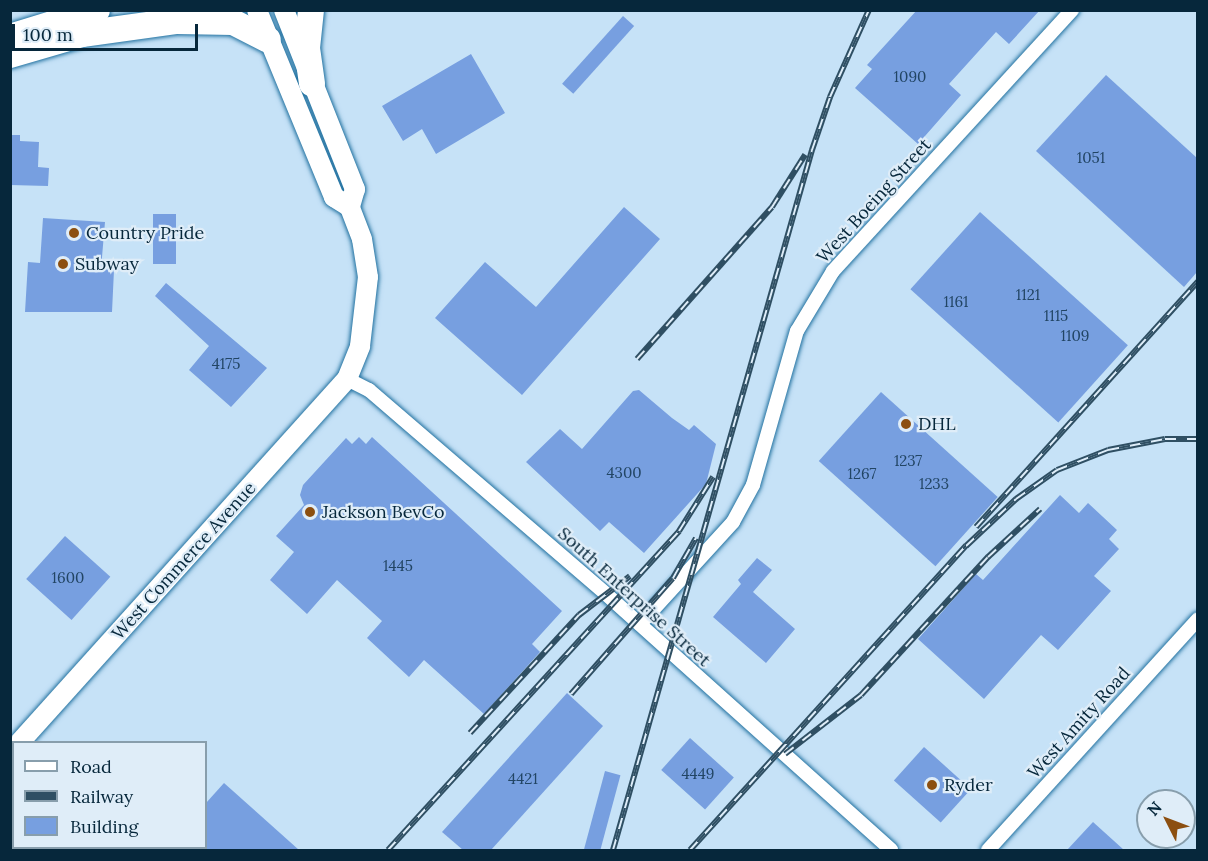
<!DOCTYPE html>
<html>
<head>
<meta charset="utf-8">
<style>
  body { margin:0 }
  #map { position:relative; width:1208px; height:861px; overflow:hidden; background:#c6e2f7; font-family:Lora,serif }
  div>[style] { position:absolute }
  .building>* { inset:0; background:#779fe0; transform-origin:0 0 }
  .roads { filter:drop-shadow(0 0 2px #2171a0) drop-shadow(0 0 2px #2171a0) }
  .street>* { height:14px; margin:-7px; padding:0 7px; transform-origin:7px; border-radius:7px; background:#fff }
  .secondary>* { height:20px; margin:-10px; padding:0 10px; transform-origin:10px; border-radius:10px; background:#fff }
  .highway>* { height:26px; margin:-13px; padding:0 13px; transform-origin:13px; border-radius:13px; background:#fff }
  .rail>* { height:6px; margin-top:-3px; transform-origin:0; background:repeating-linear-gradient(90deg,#dfedf8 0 11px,#2f4f63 0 22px); box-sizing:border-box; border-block:2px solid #2f4f63 }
  .dots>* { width:16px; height:16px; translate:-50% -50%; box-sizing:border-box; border:3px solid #dfedf8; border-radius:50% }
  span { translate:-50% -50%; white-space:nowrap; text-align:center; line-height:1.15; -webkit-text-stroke:4.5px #dfedf8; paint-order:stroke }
  .number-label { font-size:15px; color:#224564 }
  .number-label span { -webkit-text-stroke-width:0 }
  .street-label { font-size:18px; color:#06273b }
  .poi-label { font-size:18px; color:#06273b }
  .left { translate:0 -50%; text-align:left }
  .frame { position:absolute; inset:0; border:12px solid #06273b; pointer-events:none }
  .legend { position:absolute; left:12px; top:741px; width:195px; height:108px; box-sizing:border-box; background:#dfedf8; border:2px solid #889eac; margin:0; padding:8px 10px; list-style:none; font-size:18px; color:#06273b }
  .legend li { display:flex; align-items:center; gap:12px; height:30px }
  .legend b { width:30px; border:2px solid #889eac }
  .north { position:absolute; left:1136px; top:789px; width:60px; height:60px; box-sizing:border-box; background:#dfedf8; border:2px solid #889eac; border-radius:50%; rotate:312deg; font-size:16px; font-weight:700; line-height:24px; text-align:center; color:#06273b }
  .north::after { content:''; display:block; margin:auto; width:21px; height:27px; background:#8c4f10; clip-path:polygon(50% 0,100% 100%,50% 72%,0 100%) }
  .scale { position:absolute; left:12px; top:24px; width:186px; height:27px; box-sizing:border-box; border:3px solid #06273b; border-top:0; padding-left:8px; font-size:18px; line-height:21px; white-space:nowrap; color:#06273b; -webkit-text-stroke:4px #dfedf8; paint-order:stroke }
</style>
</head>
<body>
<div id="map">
  <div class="building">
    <div style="clip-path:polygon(917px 10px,1040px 10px,1009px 44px,996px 32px,949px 84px,961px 95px,918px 144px,855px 88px,872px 69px,867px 65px)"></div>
    <div style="left:623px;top:16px;width:15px;height:91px;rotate:42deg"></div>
    <div style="clip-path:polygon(471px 54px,505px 113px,436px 154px,422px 129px,403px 141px,382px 106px)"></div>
    <div style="clip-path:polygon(1106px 75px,1197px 158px,1197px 272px,1184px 287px,1036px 151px)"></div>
    <div style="clip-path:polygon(10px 135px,20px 135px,20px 141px,39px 142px,38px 167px,49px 168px,48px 186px,10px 185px)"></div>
    <div style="clip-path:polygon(624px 207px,660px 239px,522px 395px,435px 318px,485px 262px,536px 307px)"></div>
    <div style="left:980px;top:212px;width:199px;height:104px;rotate:42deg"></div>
    <div style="left:153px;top:214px;width:23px;height:50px"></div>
    <div style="clip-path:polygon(43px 218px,105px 222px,101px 269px,114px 270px,112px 312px,25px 312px,28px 262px,40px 263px)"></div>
    <div style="clip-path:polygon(166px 283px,267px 368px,231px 407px,189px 370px,209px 346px,155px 296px)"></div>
    <div style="clip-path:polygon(639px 390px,672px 418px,689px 430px,694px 425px,716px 444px,706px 484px,644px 553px,609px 522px,600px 531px,526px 462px,560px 429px,582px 449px,633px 391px)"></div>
    <div style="left:881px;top:392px;width:157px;height:93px;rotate:42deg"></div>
    <div style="clip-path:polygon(359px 437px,366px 444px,372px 437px,562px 611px,532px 644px,540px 652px,484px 714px,424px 660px,409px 677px,367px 638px,382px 621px,337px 580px,307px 614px,270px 580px,294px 552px,276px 536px,304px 505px,300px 495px,303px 485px,346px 438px,352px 444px)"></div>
    <div style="clip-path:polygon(1060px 495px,1079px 513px,1088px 503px,1117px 530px,1109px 539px,1119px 549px,1094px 576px,1111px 591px,1058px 650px,1041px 635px,984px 699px,918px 639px,976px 574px,983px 580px)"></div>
    <div style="left:65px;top:536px;width:61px;height:58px;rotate:42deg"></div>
    <div style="clip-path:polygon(757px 558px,772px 570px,753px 592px,795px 629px,766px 663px,713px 617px,741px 584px,738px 580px)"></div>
    <div style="clip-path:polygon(567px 693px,603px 726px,491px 850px,463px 850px,442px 832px)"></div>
    <div style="left:690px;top:738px;width:59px;height:43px;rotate:42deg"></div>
    <div style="left:924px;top:747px;width:63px;height:45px;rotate:42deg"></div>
    <div style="left:605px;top:771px;width:16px;height:82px;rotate:15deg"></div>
    <div style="clip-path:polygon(224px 783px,299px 850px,206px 850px,206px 803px)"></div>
    <div style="clip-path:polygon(1093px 822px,1124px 850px,1067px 850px)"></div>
  </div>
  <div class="roads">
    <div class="street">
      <div style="left:347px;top:379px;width:25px;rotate:27deg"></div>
      <div style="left:369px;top:390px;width:313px;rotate:40.7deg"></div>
      <div style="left:606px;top:594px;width:383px;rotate:41.9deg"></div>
      <div style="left:640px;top:624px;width:138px;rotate:-47.6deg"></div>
      <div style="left:733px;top:522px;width:42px;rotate:-61.6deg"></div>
      <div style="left:753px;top:485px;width:160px;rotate:-74.1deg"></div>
      <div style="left:797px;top:331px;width:70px;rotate:-59deg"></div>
      <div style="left:833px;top:271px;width:354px;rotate:-47.5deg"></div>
      <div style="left:988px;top:850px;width:312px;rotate:-47.7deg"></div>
    </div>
    <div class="secondary">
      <div style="left:284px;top:10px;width:193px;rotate:68.4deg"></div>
      <div style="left:355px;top:189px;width:19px;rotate:106deg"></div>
      <div style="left:20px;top:742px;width:489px;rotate:-48deg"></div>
      <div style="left:347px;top:379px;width:35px;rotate:-68deg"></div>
      <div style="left:360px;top:346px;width:69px;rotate:-83.4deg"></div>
      <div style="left:368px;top:277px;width:38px;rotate:-99deg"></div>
      <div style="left:362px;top:239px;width:34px;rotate:-111deg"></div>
      <div style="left:350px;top:207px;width:19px;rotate:-148deg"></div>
      <div style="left:334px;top:197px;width:202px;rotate:-112.4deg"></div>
    </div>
    <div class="highway">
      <div style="left:311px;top:10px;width:38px;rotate:96deg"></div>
      <div style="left:307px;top:48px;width:36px;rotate:82deg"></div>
      <div style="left:10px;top:37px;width:91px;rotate:-17.2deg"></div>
      <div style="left:10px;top:55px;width:75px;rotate:-16.3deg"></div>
      <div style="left:82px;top:34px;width:96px;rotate:-7.8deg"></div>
      <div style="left:177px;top:21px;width:56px;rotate:1deg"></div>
      <div style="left:233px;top:22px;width:39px;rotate:27deg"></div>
    </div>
  </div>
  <div class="rail">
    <div style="left:637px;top:359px;width:203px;rotate:-48.4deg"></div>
    <div style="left:772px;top:207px;width:62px;rotate:-57.6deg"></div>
    <div style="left:976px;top:527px;width:331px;rotate:-47.9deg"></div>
    <div style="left:571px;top:694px;width:154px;rotate:-48.7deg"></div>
    <div style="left:673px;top:578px;width:46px;rotate:-60.1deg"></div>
    <div style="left:470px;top:733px;width:161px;rotate:-47.3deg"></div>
    <div style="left:579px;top:615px;width:64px;rotate:-37.4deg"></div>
    <div style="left:785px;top:754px;width:96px;rotate:-37.8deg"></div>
    <div style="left:861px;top:695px;width:188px;rotate:-47.4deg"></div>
    <div style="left:988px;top:557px;width:71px;rotate:-42.7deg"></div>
    <div style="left:388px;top:850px;width:432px;rotate:-47.6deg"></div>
    <div style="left:679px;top:531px;width:64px;rotate:-57.8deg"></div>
    <div style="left:613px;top:850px;width:728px;rotate:-74.13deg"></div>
    <div style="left:812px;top:150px;width:56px;rotate:-71.2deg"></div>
    <div style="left:830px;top:97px;width:95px;rotate:-65.9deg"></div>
    <div style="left:690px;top:850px;width:411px;rotate:-47.8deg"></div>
    <div style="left:966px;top:546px;width:69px;rotate:-43.2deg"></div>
    <div style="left:1016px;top:499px;width:50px;rotate:-35.3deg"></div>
    <div style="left:1057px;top:470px;width:55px;rotate:-21.4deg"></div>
    <div style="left:1108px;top:450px;width:58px;rotate:-10.9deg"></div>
    <div style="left:1165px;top:439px;width:33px"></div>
  </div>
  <div class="dots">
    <div style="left:74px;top:233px;background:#8c4f10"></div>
    <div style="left:63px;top:264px;background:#8c4f10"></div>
    <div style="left:906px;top:424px;background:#8c4f10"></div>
    <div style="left:310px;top:512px;background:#8c4f10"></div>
    <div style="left:932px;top:785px;background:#8c4f10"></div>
  </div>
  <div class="number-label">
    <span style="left:910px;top:77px">1090</span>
    <span style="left:1091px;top:158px">1051</span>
    <span style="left:1028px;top:295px">1121</span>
    <span style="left:956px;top:302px">1161</span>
    <span style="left:1056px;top:316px">1115</span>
    <span style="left:1075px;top:336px">1109</span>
    <span style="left:226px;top:364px">4175</span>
    <span style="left:908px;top:461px">1237</span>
    <span style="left:624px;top:473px">4300</span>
    <span style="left:862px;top:474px">1267</span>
    <span style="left:934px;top:484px">1233</span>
    <span style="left:398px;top:566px">1445</span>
    <span style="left:68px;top:578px">1600</span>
    <span style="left:698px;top:774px">4449</span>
    <span style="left:523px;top:779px">4421</span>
  </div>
  <div class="street-label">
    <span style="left:874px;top:201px;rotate:-48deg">West Boeing Street</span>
    <span style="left:184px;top:561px;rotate:-48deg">West Commerce Avenue</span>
    <span style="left:634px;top:597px;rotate:42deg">South Enterprise Street</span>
    <span style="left:1079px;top:723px;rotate:-48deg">West Amity Road</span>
  </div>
  <div class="poi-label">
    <span class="left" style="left:86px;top:233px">Country Pride</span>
    <span class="left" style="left:75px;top:264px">Subway</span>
    <span class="left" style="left:918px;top:424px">DHL</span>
    <span class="left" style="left:322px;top:512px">Jackson BevCo</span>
    <span class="left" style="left:944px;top:785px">Ryder</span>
  </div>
  <div class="frame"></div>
  <ul class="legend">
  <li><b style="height:8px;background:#fff"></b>Road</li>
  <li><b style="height:8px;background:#2f4f63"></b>Railway</li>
  <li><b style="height:16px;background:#779fe0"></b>Building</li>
  </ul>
  <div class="north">N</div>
  <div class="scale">100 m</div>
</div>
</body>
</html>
